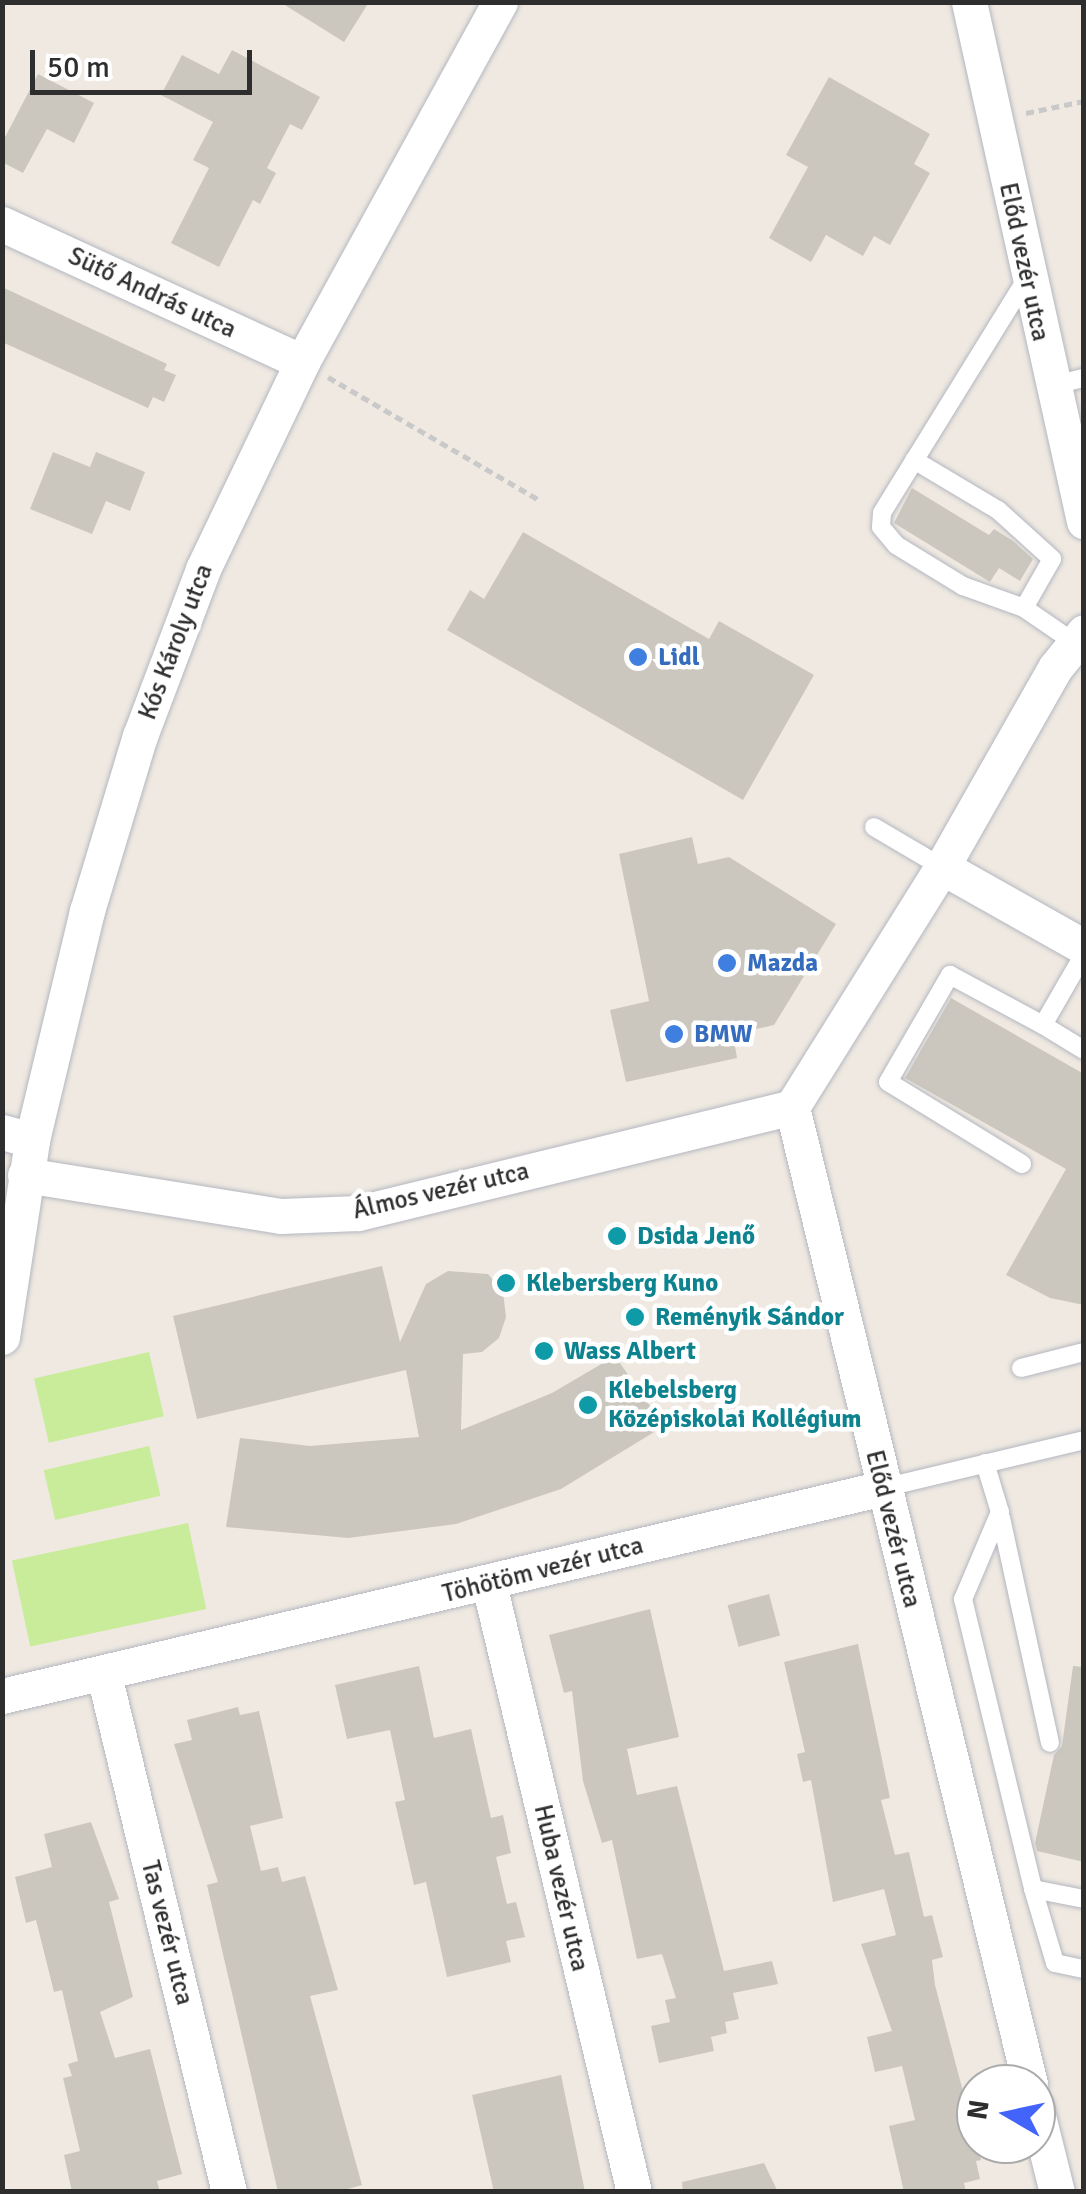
<!DOCTYPE html>
<html>
<head>
<meta charset="utf-8">
<style>
  body { margin:0 }
  #map { position:relative; width:1086px; height:2194px; overflow:hidden; background:#efe9e1; font-family:Signika,sans-serif }
  div>[style] { position:absolute }
  .pitch>* { inset:0; background:#c9ec9a; transform-origin:0 0 }
  .building>* { inset:0; background:#cbc7bf; transform-origin:0 0 }
  .path>* { height:5px; margin-top:-2.5px; transform-origin:0; background:repeating-linear-gradient(90deg,#c9c9c9 0 8px,transparent 0 13px) }
  .roads { filter:drop-shadow(0 0 2px #b4b7c1) drop-shadow(0 0 2px #b4b7c1) }
  .lane>* { height:18px; margin:-9px; padding:0 9px; transform-origin:9px; border-radius:9px; background:#fff }
  .street>* { height:35px; margin:-17.5px; padding:0 17.5px; transform-origin:17.5px; border-radius:17.5px; background:#fff }
  .dots>* { width:28px; height:28px; translate:-50% -50%; box-sizing:border-box; border:5px solid #fff; border-radius:50% }
  span { translate:-50% -50%; white-space:nowrap; text-align:center; line-height:1.15; -webkit-text-stroke:9px #fff; paint-order:stroke }
  .street-label { font-size:25px; color:#2e2e2e }
  .shop-label { font-size:25px; color:#366cbe; font-weight:700 }
  .left { translate:0 -50%; text-align:left }
  .culture-label { font-size:25px; color:#0d838f; font-weight:700 }
  .frame { position:absolute; inset:0; border:5px solid #2e2e2e; pointer-events:none }
  .north { position:absolute; left:956px; top:2064px; width:100px; height:100px; box-sizing:border-box; background:#fff; border:2px solid #ababab; border-radius:50%; rotate:279deg; font-size:28px; font-weight:700; line-height:40px; text-align:center; color:#2e2e2e }
  .north::after { content:''; display:block; margin:auto; width:35px; height:45px; background:#4264fb; clip-path:polygon(50% 0,100% 100%,50% 72%,0 100%) }
  .scale { position:absolute; left:30px; top:50px; width:222px; height:45px; box-sizing:border-box; border:5px solid #2e2e2e; border-top:0; padding-left:12px; font-size:30px; line-height:35px; white-space:nowrap; color:#2e2e2e; -webkit-text-stroke:8px #fff; paint-order:stroke }
</style>
</head>
<body>
<div id="map">
  <div class="pitch">
    <div style="left:149px;top:1352px;width:66px;height:118px;rotate:77deg"></div>
    <div style="left:149px;top:1446px;width:51px;height:108px;rotate:77deg"></div>
    <div style="left:188px;top:1523px;width:88px;height:180px;rotate:78deg"></div>
  </div>
  <div class="building">
    <div style="clip-path:polygon(280px 2px,369px 2px,344px 42px)"></div>
    <div style="clip-path:polygon(232px 50px,320px 97px,302px 130px,290px 124px,267px 168px,276px 173px,260px 204px,253px 200px,219px 267px,171px 243px,209px 168px,193px 160px,213px 122px,161px 95px,182px 55px,219px 74px)"></div>
    <div style="clip-path:polygon(38px 74px,94px 103px,74px 143px,47px 129px,23px 173px,2px 162px,2px 143px)"></div>
    <div style="clip-path:polygon(829px 77px,930px 134px,914px 164px,930px 173px,890px 245px,874px 236px,863px 256px,826px 235px,811px 262px,769px 238px,808px 167px,786px 155px)"></div>
    <div style="clip-path:polygon(2px 287px,167px 364px,164px 370px,176px 375px,164px 402px,153px 397px,148px 408px,2px 342px)"></div>
    <div style="clip-path:polygon(53px 452px,90px 467px,96px 452px,145px 472px,130px 511px,106px 501px,92px 534px,30px 509px)"></div>
    <div style="clip-path:polygon(912px 488px,989px 535px,994px 529px,1013px 541px,1033px 559px,1020px 581px,999px 568px,990px 582px,894px 523px)"></div>
    <div style="clip-path:polygon(523px 532px,709px 639px,719px 621px,814px 675px,743px 800px,447px 630px,470px 590px,484px 599px)"></div>
    <div style="clip-path:polygon(692px 837px,698px 864px,729px 857px,836px 924px,774px 1025px,733px 1034px,737px 1058px,626px 1082px,610px 1010px,649px 1001px,619px 854px)"></div>
    <div style="clip-path:polygon(951px 998px,1084px 1074px,1084px 1305px,1050px 1298px,1006px 1275px,1066px 1169px,905px 1078px)"></div>
    <div style="clip-path:polygon(382px 1266px,400px 1342px,426px 1284px,448px 1271px,488px 1274px,503px 1292px,506px 1317px,499px 1338px,482px 1352px,463px 1354px,461px 1430px,552px 1393px,615px 1356px,664px 1426px,561px 1489px,456px 1524px,348px 1538px,226px 1527px,240px 1438px,310px 1446px,419px 1437px,406px 1370px,197px 1419px,173px 1316px)"></div>
    <div style="left:769px;top:1594px;width:43px;height:43px;rotate:75deg"></div>
    <div style="clip-path:polygon(650px 1609px,679px 1737px,627px 1749px,637px 1795px,677px 1786px,724px 1971px,772px 1961px,778px 1984px,733px 1993px,739px 2019px,725px 2022px,727px 2033px,711px 2037px,714px 2051px,659px 2063px,651px 2026px,670px 2022px,665px 2000px,676px 1998px,662px 1954px,637px 1959px,612px 1840px,602px 1843px,583px 1781px,572px 1691px,564px 1693px,549px 1635px)"></div>
    <div style="clip-path:polygon(858px 1644px,890px 1798px,881px 1800px,895px 1855px,909px 1852px,924px 1917px,932px 1915px,943px 1957px,932px 1960px,935px 1985px,981px 2160px,976px 2161px,980px 2179px,964px 2183px,966px 2192px,904px 2192px,889px 2126px,915px 2120px,902px 2066px,875px 2072px,867px 2037px,892px 2031px,861px 1944px,896px 1935px,884px 1889px,833px 1902px,811px 1780px,803px 1782px,797px 1754px,805px 1752px,784px 1662px)"></div>
    <div style="clip-path:polygon(419px 1666px,434px 1738px,471px 1729px,491px 1818px,503px 1815px,511px 1853px,496px 1857px,507px 1904px,516px 1902px,525px 1937px,506px 1941px,511px 1962px,447px 1977px,426px 1882px,414px 1885px,395px 1802px,405px 1800px,390px 1730px,347px 1739px,335px 1685px)"></div>
    <div style="clip-path:polygon(1073px 1666px,1084px 1667px,1084px 1862px,1037px 1851px,1035px 1843px,1054px 1755px,1062px 1746px)"></div>
    <div style="clip-path:polygon(238px 1707px,240px 1715px,259px 1711px,283px 1818px,250px 1826px,261px 1871px,278px 1867px,282px 1882px,305px 1876px,338px 1990px,310px 1996px,362px 2185px,337px 2192px,278px 2192px,207px 1885px,218px 1882px,174px 1744px,192px 1740px,187px 1720px)"></div>
    <div style="clip-path:polygon(91px 1822px,119px 1899px,109px 1902px,133px 1997px,100px 2012px,115px 2058px,150px 2049px,182px 2174px,157px 2181px,160px 2192px,72px 2192px,64px 2155px,80px 2151px,63px 2078px,72px 2076px,68px 2064px,78px 2061px,62px 1990px,54px 1992px,36px 1920px,26px 1923px,15px 1877px,52px 1867px,44px 1834px)"></div>
    <div style="clip-path:polygon(561px 2075px,585px 2192px,494px 2192px,472px 2095px)"></div>
    <div style="clip-path:polygon(764px 2163px,778px 2192px,683px 2192px,682px 2182px)"></div>
  </div>
  <div class="path">
    <div style="left:1026px;top:113px;width:59px;rotate:-11.7deg"></div>
    <div style="left:328px;top:377px;width:246px;rotate:30.2deg"></div>
  </div>
  <div class="roads">
    <div class="lane">
      <div style="left:1027px;top:278px;width:276px;rotate:121.7deg"></div>
      <div style="left:882px;top:513px;width:14px;rotate:94deg"></div>
      <div style="left:881px;top:527px;width:23px;rotate:50deg"></div>
      <div style="left:896px;top:545px;width:79px;rotate:31.5deg"></div>
      <div style="left:963px;top:586px;width:65px;rotate:19.8deg"></div>
      <div style="left:1024px;top:608px;width:62px;rotate:34.5deg"></div>
      <div style="left:1051px;top:386px;width:34px;rotate:-14deg"></div>
      <div style="left:914px;top:460px;width:98px;rotate:30.8deg"></div>
      <div style="left:998px;top:510px;width:73px;rotate:42.2deg"></div>
      <div style="left:1052px;top:559px;width:56px;rotate:119.7deg"></div>
      <div style="left:874px;top:827px;width:79px;rotate:30.5deg"></div>
      <div style="left:1043px;top:1025px;width:48px;rotate:31.4deg"></div>
      <div style="left:1022px;top:1164px;width:157px;rotate:-148.5deg"></div>
      <div style="left:888px;top:1082px;width:124px;rotate:-59.9deg"></div>
      <div style="left:950px;top:975px;width:106px;rotate:28.3deg"></div>
      <div style="left:1043px;top:1025px;width:82px;rotate:-60deg"></div>
      <div style="left:1021px;top:1368px;width:65px;rotate:-14.3deg"></div>
      <div style="left:985px;top:1463px;width:51px;rotate:73deg"></div>
      <div style="left:1000px;top:1512px;width:95px;rotate:113deg"></div>
      <div style="left:963px;top:1599px;width:298px;rotate:76.4deg"></div>
      <div style="left:1033px;top:1889px;width:52px;rotate:11.1deg"></div>
      <div style="left:883px;top:1488px;width:207px;rotate:-13.4deg"></div>
      <div style="left:1001px;top:1518px;width:230px;rotate:77.7deg"></div>
      <div style="left:1033px;top:1889px;width:77px;rotate:73.4deg"></div>
      <div style="left:1055px;top:1963px;width:30px;rotate:12deg"></div>
    </div>
    <div class="street">
      <div style="left:969px;top:2px;width:532px;rotate:77.51deg"></div>
      <div style="left:2px;top:224px;width:330px;rotate:24.7deg"></div>
      <div style="left:942px;top:867px;width:163px;rotate:29.4deg"></div>
      <div style="left:2px;top:1132px;width:31px;rotate:15deg"></div>
      <div style="left:25px;top:1175px;width:259px;rotate:9.1deg"></div>
      <div style="left:281px;top:1216px;width:77px;rotate:-2.2deg"></div>
      <div style="left:358px;top:1213px;width:447px;rotate:-13.7deg"></div>
      <div style="left:2px;top:1337px;width:199px;rotate:-81.3deg"></div>
      <div style="left:32px;top:1140px;width:236px;rotate:-76.5deg"></div>
      <div style="left:87px;top:911px;width:183px;rotate:-73.2deg"></div>
      <div style="left:140px;top:736px;width:178px;rotate:-69.3deg"></div>
      <div style="left:203px;top:569px;width:229px;rotate:-64.4deg"></div>
      <div style="left:302px;top:362px;width:411px;rotate:-61.2deg"></div>
      <div style="left:489px;top:1584px;width:625px;rotate:76.59deg"></div>
      <div style="left:104px;top:1675px;width:532px;rotate:76.41deg"></div>
      <div style="left:2px;top:1696px;width:905px;rotate:-13.28deg"></div>
      <div style="left:1030px;top:2084px;width:1006px;rotate:-103.69deg"></div>
      <div style="left:792px;top:1107px;width:283px;rotate:-58deg"></div>
      <div style="left:942px;top:867px;width:229px;rotate:-60.4deg"></div>
      <div style="left:1055px;top:668px;width:46px;rotate:-51.1deg"></div>
      <div style="left:1036px;top:2108px;width:87px;rotate:76deg"></div>
    </div>
  </div>
  <div class="dots">
    <div style="left:638px;top:657px;background:#3f7fe0"></div>
    <div style="left:727px;top:963px;background:#3f7fe0"></div>
    <div style="left:674px;top:1034px;background:#3f7fe0"></div>
    <div style="left:617px;top:1236px;background:#0f9aa8"></div>
    <div style="left:506px;top:1283px;background:#0f9aa8"></div>
    <div style="left:635px;top:1317px;background:#0f9aa8"></div>
    <div style="left:544px;top:1351px;background:#0f9aa8"></div>
    <div style="left:588px;top:1405px;background:#0f9aa8"></div>
  </div>
  <div class="street-label">
    <span style="left:1024px;top:262px;rotate:78deg">Előd vezér utca</span>
    <span style="left:152px;top:293px;rotate:25deg">Sütő András utca</span>
    <span style="left:176px;top:642px;rotate:-69deg">Kós Károly utca</span>
    <span style="left:441px;top:1191px;rotate:-13deg">Álmos vezér utca</span>
    <span style="left:893px;top:1529px;rotate:76deg">Előd vezér utca</span>
    <span style="left:543px;top:1570px;rotate:-14deg">Töhötöm vezér utca</span>
    <span style="left:561px;top:1888px;rotate:77deg">Huba vezér utca</span>
    <span style="left:167px;top:1933px;rotate:76deg">Tas vezér utca</span>
  </div>
  <div class="shop-label">
    <span class="left" style="left:658px;top:657px">Lidl</span>
    <span class="left" style="left:747px;top:963px">Mazda</span>
    <span class="left" style="left:694px;top:1034px">BMW</span>
  </div>
  <div class="culture-label">
    <span class="left" style="left:637px;top:1236px">Dsida Jenő</span>
    <span class="left" style="left:526px;top:1283px">Klebersberg Kuno</span>
    <span class="left" style="left:655px;top:1317px">Reményik Sándor</span>
    <span class="left" style="left:564px;top:1351px">Wass Albert</span>
    <span class="left" style="left:608px;top:1405px">Klebelsberg<br>Középiskolai Kollégium</span>
  </div>
  <div class="frame"></div>
  <div class="north">N</div>
  <div class="scale">50 m</div>
</div>
</body>
</html>
